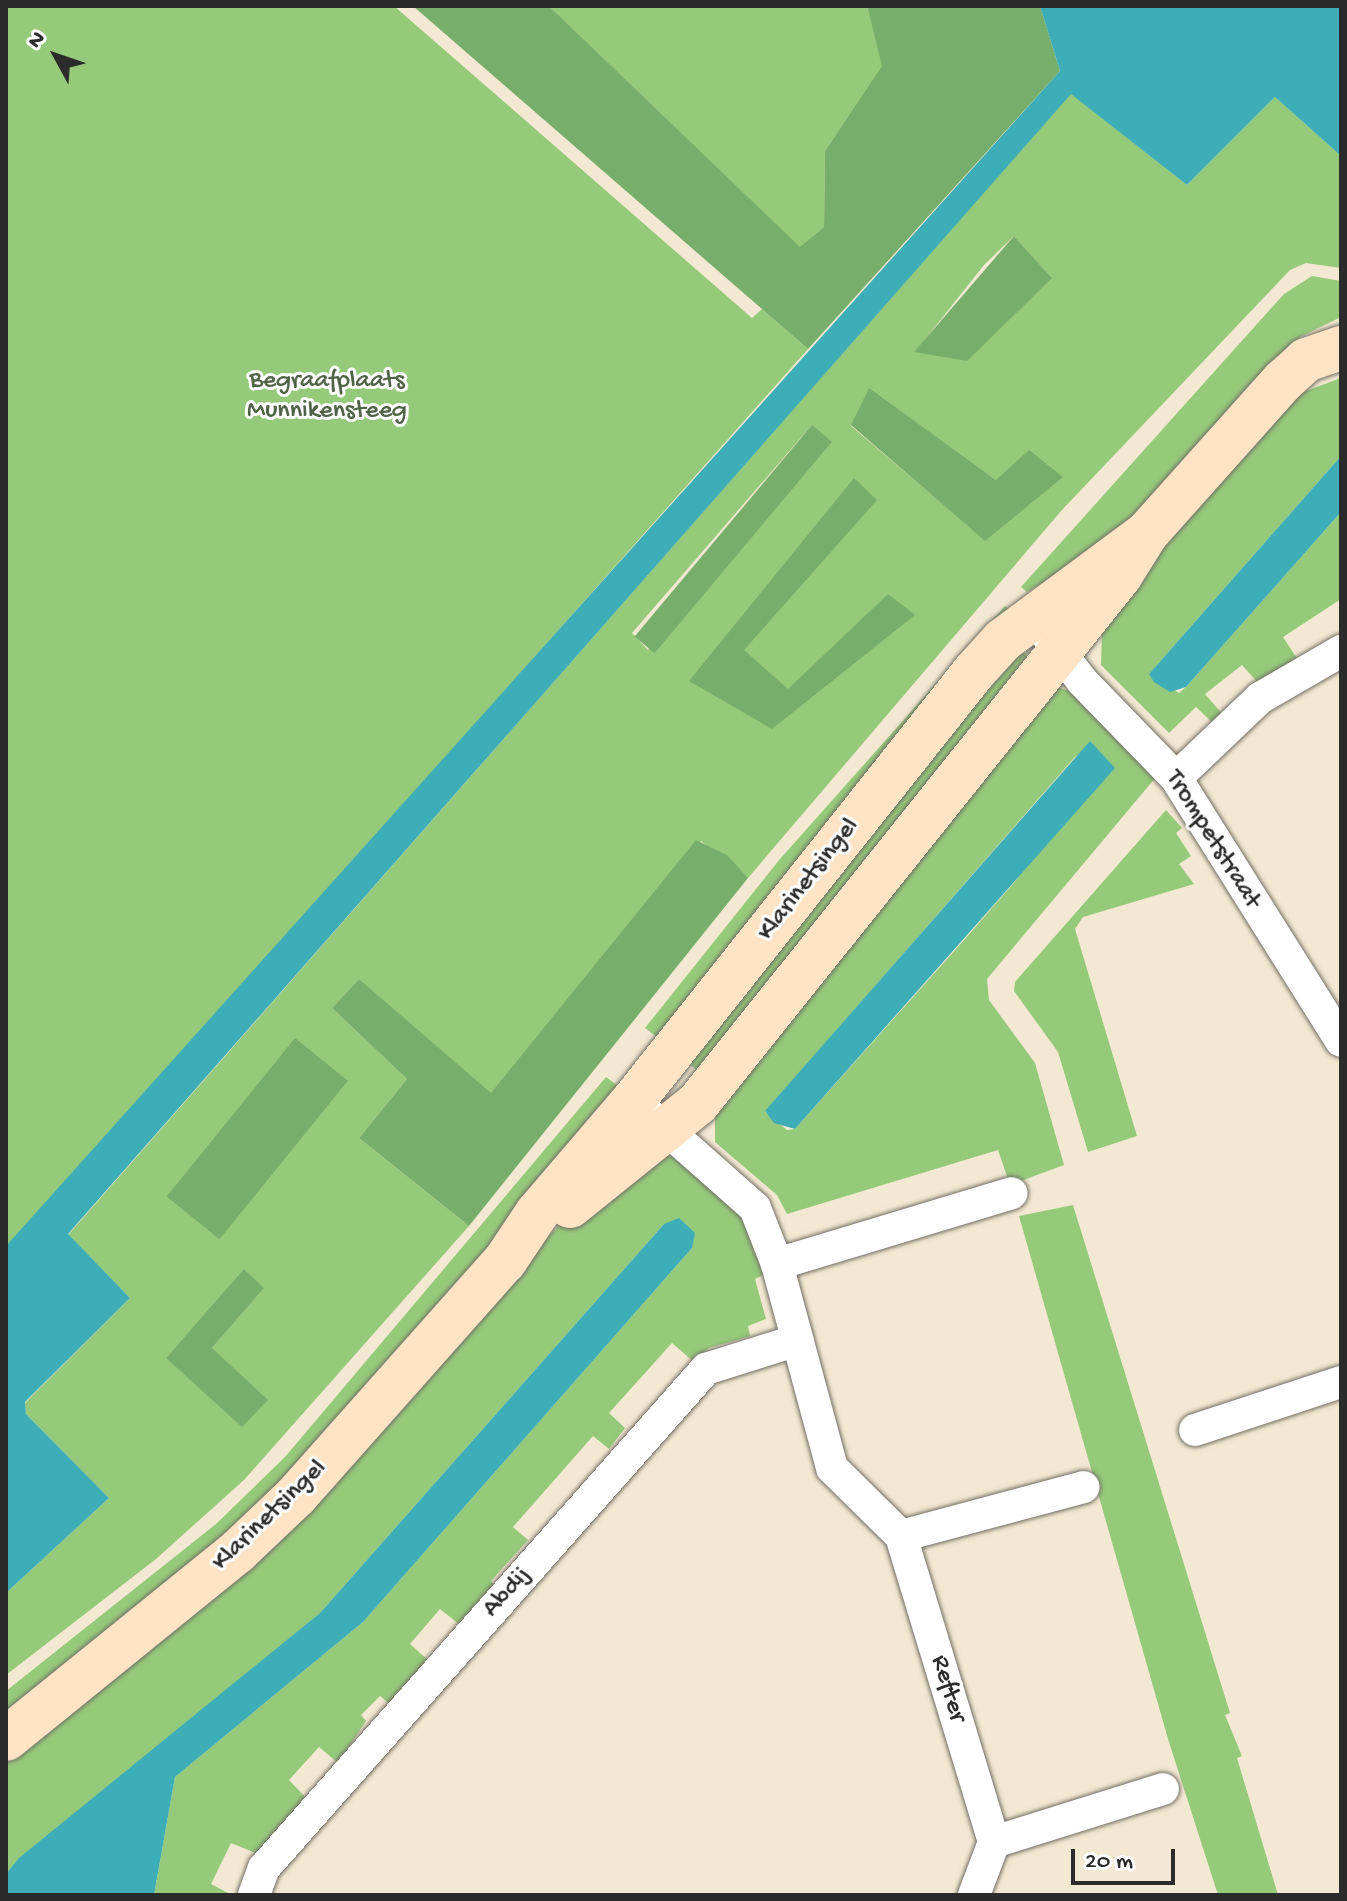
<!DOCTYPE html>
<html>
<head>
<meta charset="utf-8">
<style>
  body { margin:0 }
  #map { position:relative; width:1347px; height:1901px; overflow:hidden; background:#f3e8d1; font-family:"Gochi Hand",sans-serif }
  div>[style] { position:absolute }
  .green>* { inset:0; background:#96ca7b }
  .forest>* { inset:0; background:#78ae6b; transform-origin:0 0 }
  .water>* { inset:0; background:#3daeb8 }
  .roads { filter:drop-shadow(0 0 2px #716d65) drop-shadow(0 0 2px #716d65) }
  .street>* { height:32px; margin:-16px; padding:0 16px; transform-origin:16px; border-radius:16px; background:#fff }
  .secondary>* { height:44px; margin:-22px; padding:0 22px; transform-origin:22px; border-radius:22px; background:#fee4c5 }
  span { translate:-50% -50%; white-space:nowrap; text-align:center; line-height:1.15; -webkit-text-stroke:6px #fff; paint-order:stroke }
  .park-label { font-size:26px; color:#506347 }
  .street-label { font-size:26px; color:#2b2b2b }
  .frame { position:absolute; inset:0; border:8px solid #2b2b2b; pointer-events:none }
  .north { position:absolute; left:16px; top:16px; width:80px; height:80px; -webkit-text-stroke:6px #fff; paint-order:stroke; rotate:310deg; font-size:22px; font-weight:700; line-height:32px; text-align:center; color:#2b2b2b }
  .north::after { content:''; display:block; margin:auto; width:28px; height:36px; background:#2b2b2b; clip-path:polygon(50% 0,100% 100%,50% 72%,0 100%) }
  .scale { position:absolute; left:1071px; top:1849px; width:104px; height:36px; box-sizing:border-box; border:4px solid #2b2b2b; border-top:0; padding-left:10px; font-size:24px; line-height:28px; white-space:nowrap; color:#2b2b2b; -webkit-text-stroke:6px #fff; paint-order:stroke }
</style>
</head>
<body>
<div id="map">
  <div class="green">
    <div style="clip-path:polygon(6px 6px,394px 6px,752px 318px,762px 309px,808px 349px,381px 830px,6px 1268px)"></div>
    <div style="clip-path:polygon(549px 6px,867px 6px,883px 66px,825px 151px,824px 227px,800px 248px)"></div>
    <div style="clip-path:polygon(evenodd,1071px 93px,1187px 185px,1275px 97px,1341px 156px,1341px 268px,1306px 263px,1290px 270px,1061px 511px,748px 878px,701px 841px,493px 1099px,359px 979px,332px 1008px,407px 1079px,359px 1138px,469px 1226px,244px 1480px,156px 1559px,6px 1675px,6px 1593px,109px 1498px,26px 1414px,25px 1403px,130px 1298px,68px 1235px,1071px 93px,1014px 236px,1051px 277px,915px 352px,984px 265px,1014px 236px,1071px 93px,869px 389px,996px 480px,985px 540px,851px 426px,869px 389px,1071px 93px,811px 426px,648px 650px,632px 633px,811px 426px,1071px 93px,245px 1270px,263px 1289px,212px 1348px,166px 1358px,245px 1270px)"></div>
    <div style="clip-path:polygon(1312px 276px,1341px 281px,1341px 317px,1300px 337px,1142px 515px,1050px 589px,1042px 583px,1027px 592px,1021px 587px,1284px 294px)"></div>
    <div style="clip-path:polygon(1341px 378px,1341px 456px,1149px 674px,1179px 693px,1186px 687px,1341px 512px,1341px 599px,1283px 637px,1298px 660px,1260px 685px,1242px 665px,1205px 694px,1225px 717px,1216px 726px,1196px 707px,1169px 733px,1101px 665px,1102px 633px,1137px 572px,1295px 395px)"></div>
    <div style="clip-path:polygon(1005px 606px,1015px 614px,666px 1044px,645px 1028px,780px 859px)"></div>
    <div style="clip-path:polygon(1018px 647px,1031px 660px,705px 1077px,681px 1057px)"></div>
    <div style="clip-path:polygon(evenodd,1057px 687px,1075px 693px,1156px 777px,987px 979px,989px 1000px,1035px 1063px,1064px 1165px,1010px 1185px,998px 1150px,787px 1214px,777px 1195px,715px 1142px,715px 1117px,1057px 687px,1093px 742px,1018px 878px,965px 939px,795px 1129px,787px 1130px,765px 1112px,1074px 758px,1093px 742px)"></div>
    <div style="clip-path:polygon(1166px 810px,1182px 828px,1176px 833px,1191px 856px,1179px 864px,1194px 884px,1083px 917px,1075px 929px,1137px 1136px,1088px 1152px,1058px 1052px,1014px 991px,1015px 982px)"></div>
    <div style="clip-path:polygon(606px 1077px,625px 1091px,256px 1512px,6px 1717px,6px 1691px,216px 1524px,285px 1457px)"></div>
    <div style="clip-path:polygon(666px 1155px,678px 1159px,747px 1222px,763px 1275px,755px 1279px,766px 1319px,748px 1326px,750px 1336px,709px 1348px,694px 1362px,672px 1343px,609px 1413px,625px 1428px,609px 1449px,593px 1436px,513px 1527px,528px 1540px,491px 1581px,495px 1586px,460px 1625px,440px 1609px,410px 1644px,428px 1660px,391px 1705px,380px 1696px,361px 1715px,366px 1721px,338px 1763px,319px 1747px,289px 1780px,307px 1799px,258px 1854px,231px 1843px,211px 1884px,232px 1895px,154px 1895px,175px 1777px,363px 1622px,692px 1248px,664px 1224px,320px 1613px,6px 1874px,6px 1759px,562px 1223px)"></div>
    <div style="clip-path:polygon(1073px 1205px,1230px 1713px,1225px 1715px,1242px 1756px,1237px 1758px,1278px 1895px,1218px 1895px,1168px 1739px,1019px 1216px)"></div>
  </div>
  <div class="forest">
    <div style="clip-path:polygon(413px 6px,549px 6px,800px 247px,824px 227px,825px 151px,882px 66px,867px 6px,1040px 6px,1060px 71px,808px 349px)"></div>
    <div style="clip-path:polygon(1014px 236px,1052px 278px,967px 361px,914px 352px)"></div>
    <div style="clip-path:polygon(869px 388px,996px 480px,1029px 450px,1063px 477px,985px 541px,851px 425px)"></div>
    <div style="left:812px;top:425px;width:26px;height:276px;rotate:40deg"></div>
    <div style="clip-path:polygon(854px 478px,877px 500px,744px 650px,788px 689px,888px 594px,915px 615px,772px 729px,689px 681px)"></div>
    <div style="clip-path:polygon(696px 840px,727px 855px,748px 878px,469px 1226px,359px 1138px,407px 1079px,332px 1008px,359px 979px,491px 1093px)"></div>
    <div style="left:295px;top:1038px;width:68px;height:204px;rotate:39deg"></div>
    <div style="clip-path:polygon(244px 1269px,264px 1288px,212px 1348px,268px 1400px,242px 1427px,166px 1358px)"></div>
  </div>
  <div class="water">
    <div style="clip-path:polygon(1040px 6px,1341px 6px,1341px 156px,1275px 97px,1187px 185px,1071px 94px,68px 1234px,130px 1298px,25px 1402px,26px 1414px,109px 1498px,6px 1593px,6px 1246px,1060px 71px)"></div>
    <div style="clip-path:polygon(1341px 456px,1341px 512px,1186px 687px,1170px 692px,1154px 682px,1149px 674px)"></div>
    <div style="clip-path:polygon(1090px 741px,1115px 768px,795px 1129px,774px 1123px,765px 1111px)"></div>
    <div style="clip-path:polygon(679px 1218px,695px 1233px,692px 1248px,363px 1622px,175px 1777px,154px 1895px,6px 1895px,6px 1874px,19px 1858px,320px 1613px,664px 1224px)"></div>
  </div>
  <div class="roads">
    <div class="street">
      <div style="left:1046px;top:634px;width:59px;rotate:52.5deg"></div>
      <div style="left:1082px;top:681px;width:135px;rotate:45.9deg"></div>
      <div style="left:1176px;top:778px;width:310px;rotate:57.9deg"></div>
      <div style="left:1176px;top:778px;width:116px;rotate:-43.6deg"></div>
      <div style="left:1260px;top:698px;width:94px;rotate:-30.1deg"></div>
      <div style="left:650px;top:1115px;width:140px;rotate:41.5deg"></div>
      <div style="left:755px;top:1208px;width:60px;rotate:68.6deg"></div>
      <div style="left:777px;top:1264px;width:211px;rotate:74.9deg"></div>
      <div style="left:832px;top:1468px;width:97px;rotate:44.6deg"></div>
      <div style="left:901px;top:1536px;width:320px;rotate:73.1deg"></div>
      <div style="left:994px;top:1842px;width:57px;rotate:110.7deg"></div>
      <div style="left:777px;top:1264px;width:245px;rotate:-16.8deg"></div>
      <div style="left:1195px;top:1430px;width:154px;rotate:-18.2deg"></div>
      <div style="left:901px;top:1536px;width:189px;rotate:-15deg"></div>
      <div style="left:994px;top:1842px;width:177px;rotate:-17.4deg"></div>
      <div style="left:254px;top:1895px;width:29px;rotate:-70deg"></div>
      <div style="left:264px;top:1868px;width:667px;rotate:-48.47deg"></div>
      <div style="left:706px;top:1369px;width:96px;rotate:-17.5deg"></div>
    </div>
    <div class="secondary">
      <div style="left:570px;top:1206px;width:164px;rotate:-38.8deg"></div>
      <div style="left:698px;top:1103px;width:675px;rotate:-51.31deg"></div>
      <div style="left:1120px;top:576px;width:51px;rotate:-57.9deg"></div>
      <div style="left:1147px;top:533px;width:204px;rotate:-48.2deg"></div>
      <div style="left:1283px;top:381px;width:31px;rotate:-42deg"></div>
      <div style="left:1306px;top:360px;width:37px;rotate:-19deg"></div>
      <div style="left:6px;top:1739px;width:297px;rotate:-39deg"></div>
      <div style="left:237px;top:1552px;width:81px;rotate:-43.5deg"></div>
      <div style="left:296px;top:1496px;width:314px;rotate:-48.4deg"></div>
      <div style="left:505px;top:1261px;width:58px;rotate:-56.3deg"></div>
      <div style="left:537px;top:1213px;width:148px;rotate:-49.4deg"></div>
      <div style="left:633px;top:1101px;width:548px;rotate:-51.52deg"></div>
      <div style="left:974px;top:672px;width:43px;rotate:-47.8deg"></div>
      <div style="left:1003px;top:640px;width:179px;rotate:-36.6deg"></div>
    </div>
  </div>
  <div class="park-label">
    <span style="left:327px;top:397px">Begraafplaats<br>Munnikensteeg</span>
  </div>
  <div class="street-label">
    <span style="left:1212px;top:840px;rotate:58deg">Trompetstraat</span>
    <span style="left:809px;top:880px;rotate:-52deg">Klarinetsingel</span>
    <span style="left:270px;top:1516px;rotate:-44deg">Klarinetsingel</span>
    <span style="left:508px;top:1593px;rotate:-48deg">Abdij</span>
    <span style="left:947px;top:1689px;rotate:73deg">Refter</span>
  </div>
  <div class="frame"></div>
  <div class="north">N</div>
  <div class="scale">20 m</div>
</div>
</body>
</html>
